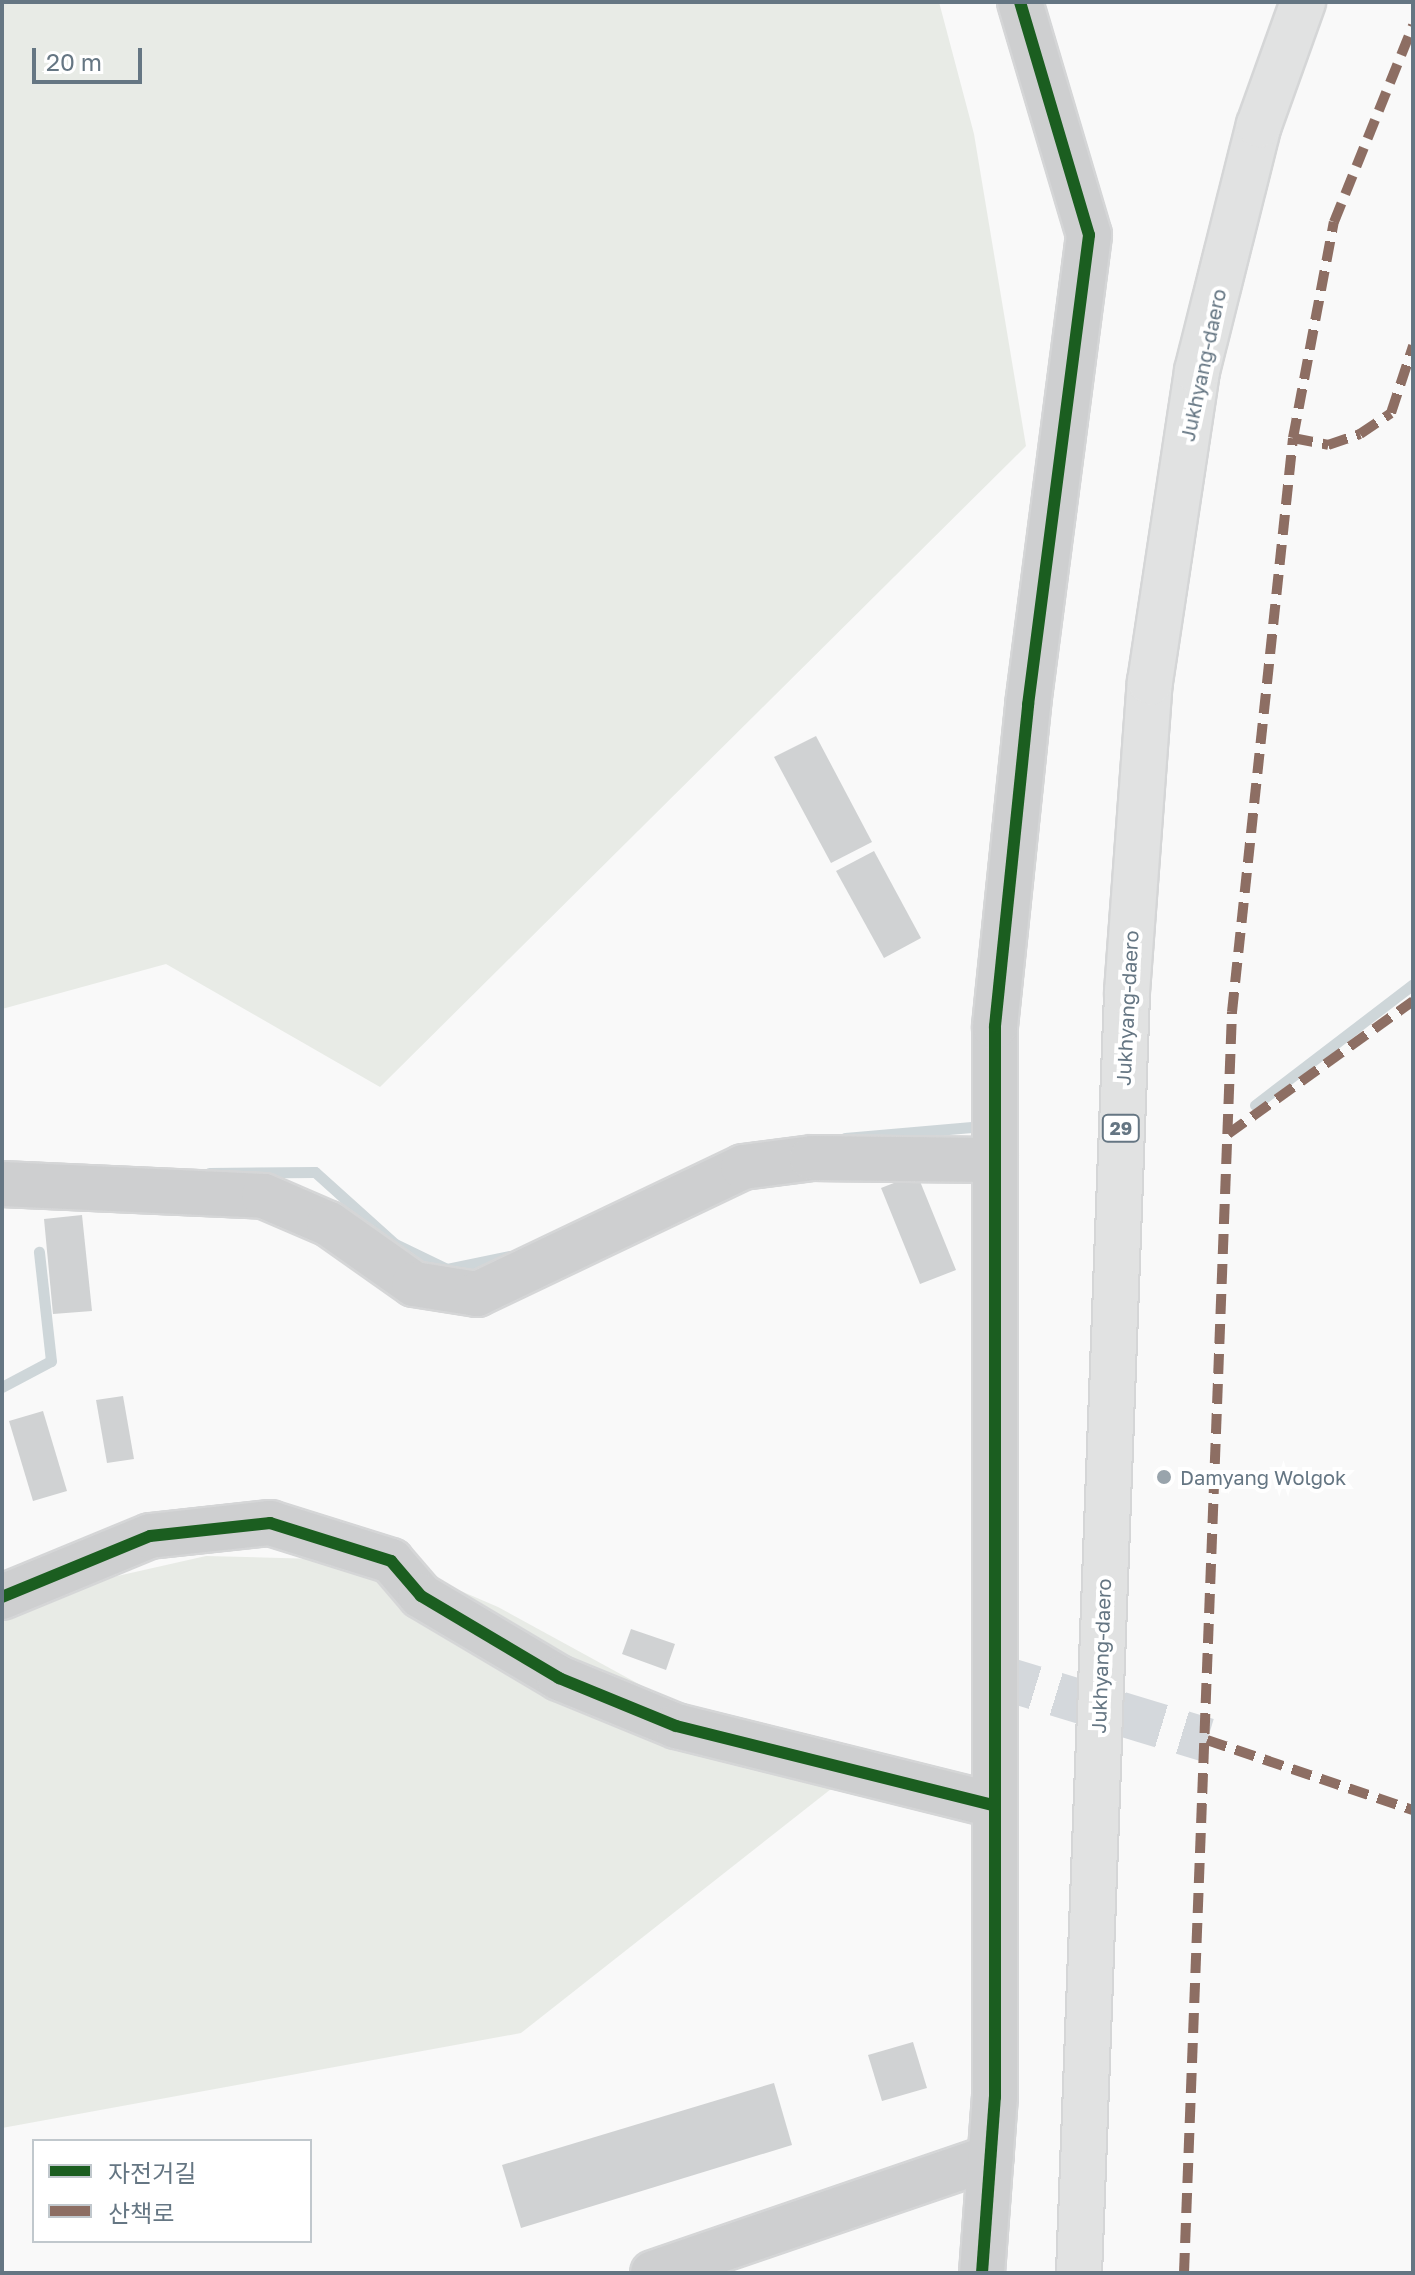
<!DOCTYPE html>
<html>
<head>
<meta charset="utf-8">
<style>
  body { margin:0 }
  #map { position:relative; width:1415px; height:2275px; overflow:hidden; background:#f9f9f9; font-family:"Golos Text","Noto Sans KR",sans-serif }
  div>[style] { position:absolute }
  .green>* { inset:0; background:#e8ebe6 }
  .stream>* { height:11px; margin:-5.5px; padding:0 5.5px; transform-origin:5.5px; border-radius:5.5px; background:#ced6d9 }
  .building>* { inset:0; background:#d0d2d3 }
  .minor-tunnel>* { height:44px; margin-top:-22px; transform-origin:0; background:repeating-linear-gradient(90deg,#d4d8dc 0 44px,transparent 0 66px) }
  .roads { filter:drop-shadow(2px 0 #d5d6d7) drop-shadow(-2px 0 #d5d6d7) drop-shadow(0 2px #d5d6d7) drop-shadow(0 -2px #d5d6d7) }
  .minor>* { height:44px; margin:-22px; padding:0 22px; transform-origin:22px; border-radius:22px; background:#cecfd0 }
  .major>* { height:44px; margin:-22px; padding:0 22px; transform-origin:22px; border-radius:22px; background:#e1e2e2 }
  .quiet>* { height:10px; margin-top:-5px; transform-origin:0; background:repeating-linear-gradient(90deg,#8d6e63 0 20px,transparent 0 30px) }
  .cycleway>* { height:12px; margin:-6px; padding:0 6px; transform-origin:6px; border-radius:6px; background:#1b5e20 }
  .dots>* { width:22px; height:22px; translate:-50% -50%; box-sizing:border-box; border:4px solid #fff; border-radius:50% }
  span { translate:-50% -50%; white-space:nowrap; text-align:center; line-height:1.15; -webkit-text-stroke:8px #fff; paint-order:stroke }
  .shield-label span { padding:2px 6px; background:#fff; border:2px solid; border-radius:6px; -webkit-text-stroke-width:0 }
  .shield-label { font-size:18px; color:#657683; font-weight:700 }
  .street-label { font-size:20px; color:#657683 }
  .poi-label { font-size:20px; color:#657683 }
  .left { translate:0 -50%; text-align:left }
  .frame { position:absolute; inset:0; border:4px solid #657683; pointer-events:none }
  .legend { position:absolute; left:32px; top:2139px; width:280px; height:104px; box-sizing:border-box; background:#fff; border:2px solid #c1c8cd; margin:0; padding:10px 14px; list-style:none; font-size:24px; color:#657683 }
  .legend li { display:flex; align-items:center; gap:16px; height:40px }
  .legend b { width:40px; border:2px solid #c1c8cd }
  .scale { position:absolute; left:32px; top:48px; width:110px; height:36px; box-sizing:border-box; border:4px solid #657683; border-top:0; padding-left:10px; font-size:24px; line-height:28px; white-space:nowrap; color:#657683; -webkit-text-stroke:6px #fff; paint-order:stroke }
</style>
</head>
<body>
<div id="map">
  <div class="green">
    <div style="clip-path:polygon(2px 2px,939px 2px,974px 134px,1026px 446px,380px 1087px,166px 964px,2px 1009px)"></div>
    <div style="clip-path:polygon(206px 1556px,391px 1561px,498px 1607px,831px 1789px,521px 2033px,2px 2128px,2px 1602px)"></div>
  </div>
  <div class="stream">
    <div style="left:1255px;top:1105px;width:199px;rotate:-37.4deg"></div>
    <div style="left:845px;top:1138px;width:127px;rotate:-5deg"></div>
    <div style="left:209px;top:1173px;width:106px;rotate:-0.5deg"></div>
    <div style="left:315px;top:1172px;width:108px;rotate:42deg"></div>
    <div style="left:395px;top:1244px;width:58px;rotate:25.7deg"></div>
    <div style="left:447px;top:1269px;width:63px;rotate:-11.8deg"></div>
    <div style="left:2px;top:1387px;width:55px;rotate:-28deg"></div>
    <div style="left:51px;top:1361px;width:110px;rotate:-96.3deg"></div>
  </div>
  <div class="building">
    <div style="clip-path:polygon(816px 736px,872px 842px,831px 863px,774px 757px)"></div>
    <div style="clip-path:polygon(874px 851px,921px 938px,884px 958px,836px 871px)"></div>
    <div style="clip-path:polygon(917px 1174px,956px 1270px,920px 1284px,881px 1188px)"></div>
    <div style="clip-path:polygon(82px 1215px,92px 1311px,53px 1314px,44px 1219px)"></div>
    <div style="clip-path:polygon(123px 1396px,134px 1459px,107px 1463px,96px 1400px)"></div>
    <div style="clip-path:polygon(43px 1411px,67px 1491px,33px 1501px,9px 1421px)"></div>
    <div style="clip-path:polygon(631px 1629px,675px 1644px,666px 1670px,622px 1654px)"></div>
    <div style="clip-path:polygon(913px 2042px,927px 2088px,882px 2101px,868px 2055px)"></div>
    <div style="clip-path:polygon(774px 2083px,792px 2145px,521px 2228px,502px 2165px)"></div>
  </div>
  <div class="minor-tunnel">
    <div style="left:993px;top:1675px;width:224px;rotate:16.9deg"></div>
  </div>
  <div class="roads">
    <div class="minor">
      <div style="left:2px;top:1184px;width:262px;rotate:2.6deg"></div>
      <div style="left:264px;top:1196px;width:71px;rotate:23.3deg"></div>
      <div style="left:329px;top:1224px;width:104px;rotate:35.2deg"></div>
      <div style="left:414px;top:1284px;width:64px;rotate:9deg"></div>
      <div style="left:477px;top:1294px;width:295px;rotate:-25.5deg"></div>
      <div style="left:743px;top:1167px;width:70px;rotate:-7.4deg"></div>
      <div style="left:812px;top:1158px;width:183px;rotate:0.6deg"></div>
      <div style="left:2px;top:1597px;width:160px;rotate:-22.4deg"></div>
      <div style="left:150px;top:1536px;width:121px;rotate:-6.2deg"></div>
      <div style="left:270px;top:1523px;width:127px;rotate:17.4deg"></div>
      <div style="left:391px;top:1561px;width:46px;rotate:49.4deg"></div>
      <div style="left:421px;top:1596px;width:161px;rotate:30.7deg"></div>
      <div style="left:559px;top:1678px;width:126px;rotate:22.3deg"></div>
      <div style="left:676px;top:1726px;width:327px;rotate:14deg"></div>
      <div style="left:653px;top:2273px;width:357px;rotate:-18.9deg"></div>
      <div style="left:982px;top:2273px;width:176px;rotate:-85.8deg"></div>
      <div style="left:995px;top:2097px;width:1071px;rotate:-90deg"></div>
      <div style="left:995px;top:1026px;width:323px;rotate:-84.1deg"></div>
      <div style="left:1028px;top:705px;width:474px;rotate:-82.6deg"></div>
      <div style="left:1089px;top:235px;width:243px;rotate:-106.5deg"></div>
    </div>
    <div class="major">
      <div style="left:1079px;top:2273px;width:1282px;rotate:-87.85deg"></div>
      <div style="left:1127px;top:992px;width:311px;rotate:-85.8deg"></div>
      <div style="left:1150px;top:682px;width:315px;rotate:-81.4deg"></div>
      <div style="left:1197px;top:371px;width:254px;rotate:-75.9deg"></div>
      <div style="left:1259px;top:125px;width:131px;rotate:-70.3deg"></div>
    </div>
  </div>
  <div class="quiet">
    <div style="left:1293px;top:438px;width:36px;rotate:11deg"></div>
    <div style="left:1328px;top:445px;width:34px;rotate:-19deg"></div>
    <div style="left:1360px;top:434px;width:37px;rotate:-34deg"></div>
    <div style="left:1391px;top:413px;width:71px;rotate:-71.8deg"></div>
    <div style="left:1228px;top:1134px;width:228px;rotate:-35.7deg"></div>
    <div style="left:1207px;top:1740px;width:218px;rotate:18.8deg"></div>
    <div style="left:1184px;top:2273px;width:1262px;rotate:-87.82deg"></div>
    <div style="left:1232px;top:1012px;width:577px;rotate:-83.93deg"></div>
    <div style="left:1293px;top:438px;width:220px;rotate:-79.3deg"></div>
    <div style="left:1334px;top:222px;width:212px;rotate:-68.1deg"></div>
  </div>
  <div class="cycleway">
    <div style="left:2px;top:1597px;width:160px;rotate:-22.4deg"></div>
    <div style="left:150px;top:1536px;width:121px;rotate:-6.2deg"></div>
    <div style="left:270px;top:1523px;width:127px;rotate:17.4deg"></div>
    <div style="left:391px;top:1561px;width:46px;rotate:49.4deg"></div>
    <div style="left:421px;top:1596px;width:161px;rotate:30.7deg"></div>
    <div style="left:559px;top:1678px;width:126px;rotate:22.3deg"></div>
    <div style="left:676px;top:1726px;width:327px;rotate:14deg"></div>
    <div style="left:982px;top:2273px;width:176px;rotate:-85.8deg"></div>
    <div style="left:995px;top:2097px;width:1071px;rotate:-90deg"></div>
    <div style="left:995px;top:1026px;width:323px;rotate:-84.1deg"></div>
    <div style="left:1028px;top:705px;width:474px;rotate:-82.6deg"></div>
    <div style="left:1089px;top:235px;width:243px;rotate:-106.5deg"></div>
  </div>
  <div class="dots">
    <div style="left:1164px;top:1477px;background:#99a4ac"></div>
  </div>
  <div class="shield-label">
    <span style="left:1121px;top:1128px">29</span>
  </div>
  <div class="street-label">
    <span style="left:1203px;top:365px;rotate:-78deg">Jukhyang-daero</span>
    <span style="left:1127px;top:1008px;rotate:-87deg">Jukhyang-daero</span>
    <span style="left:1101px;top:1656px;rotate:-88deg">Jukhyang-daero</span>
  </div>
  <div class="poi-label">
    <span class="left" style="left:1180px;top:1477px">Damyang Wolgok</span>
  </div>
  <div class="frame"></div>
  <ul class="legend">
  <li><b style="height:10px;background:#1b5e20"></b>자전거길</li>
  <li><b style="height:10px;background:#8d6e63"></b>산책로</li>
  </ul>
  <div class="scale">20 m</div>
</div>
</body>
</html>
